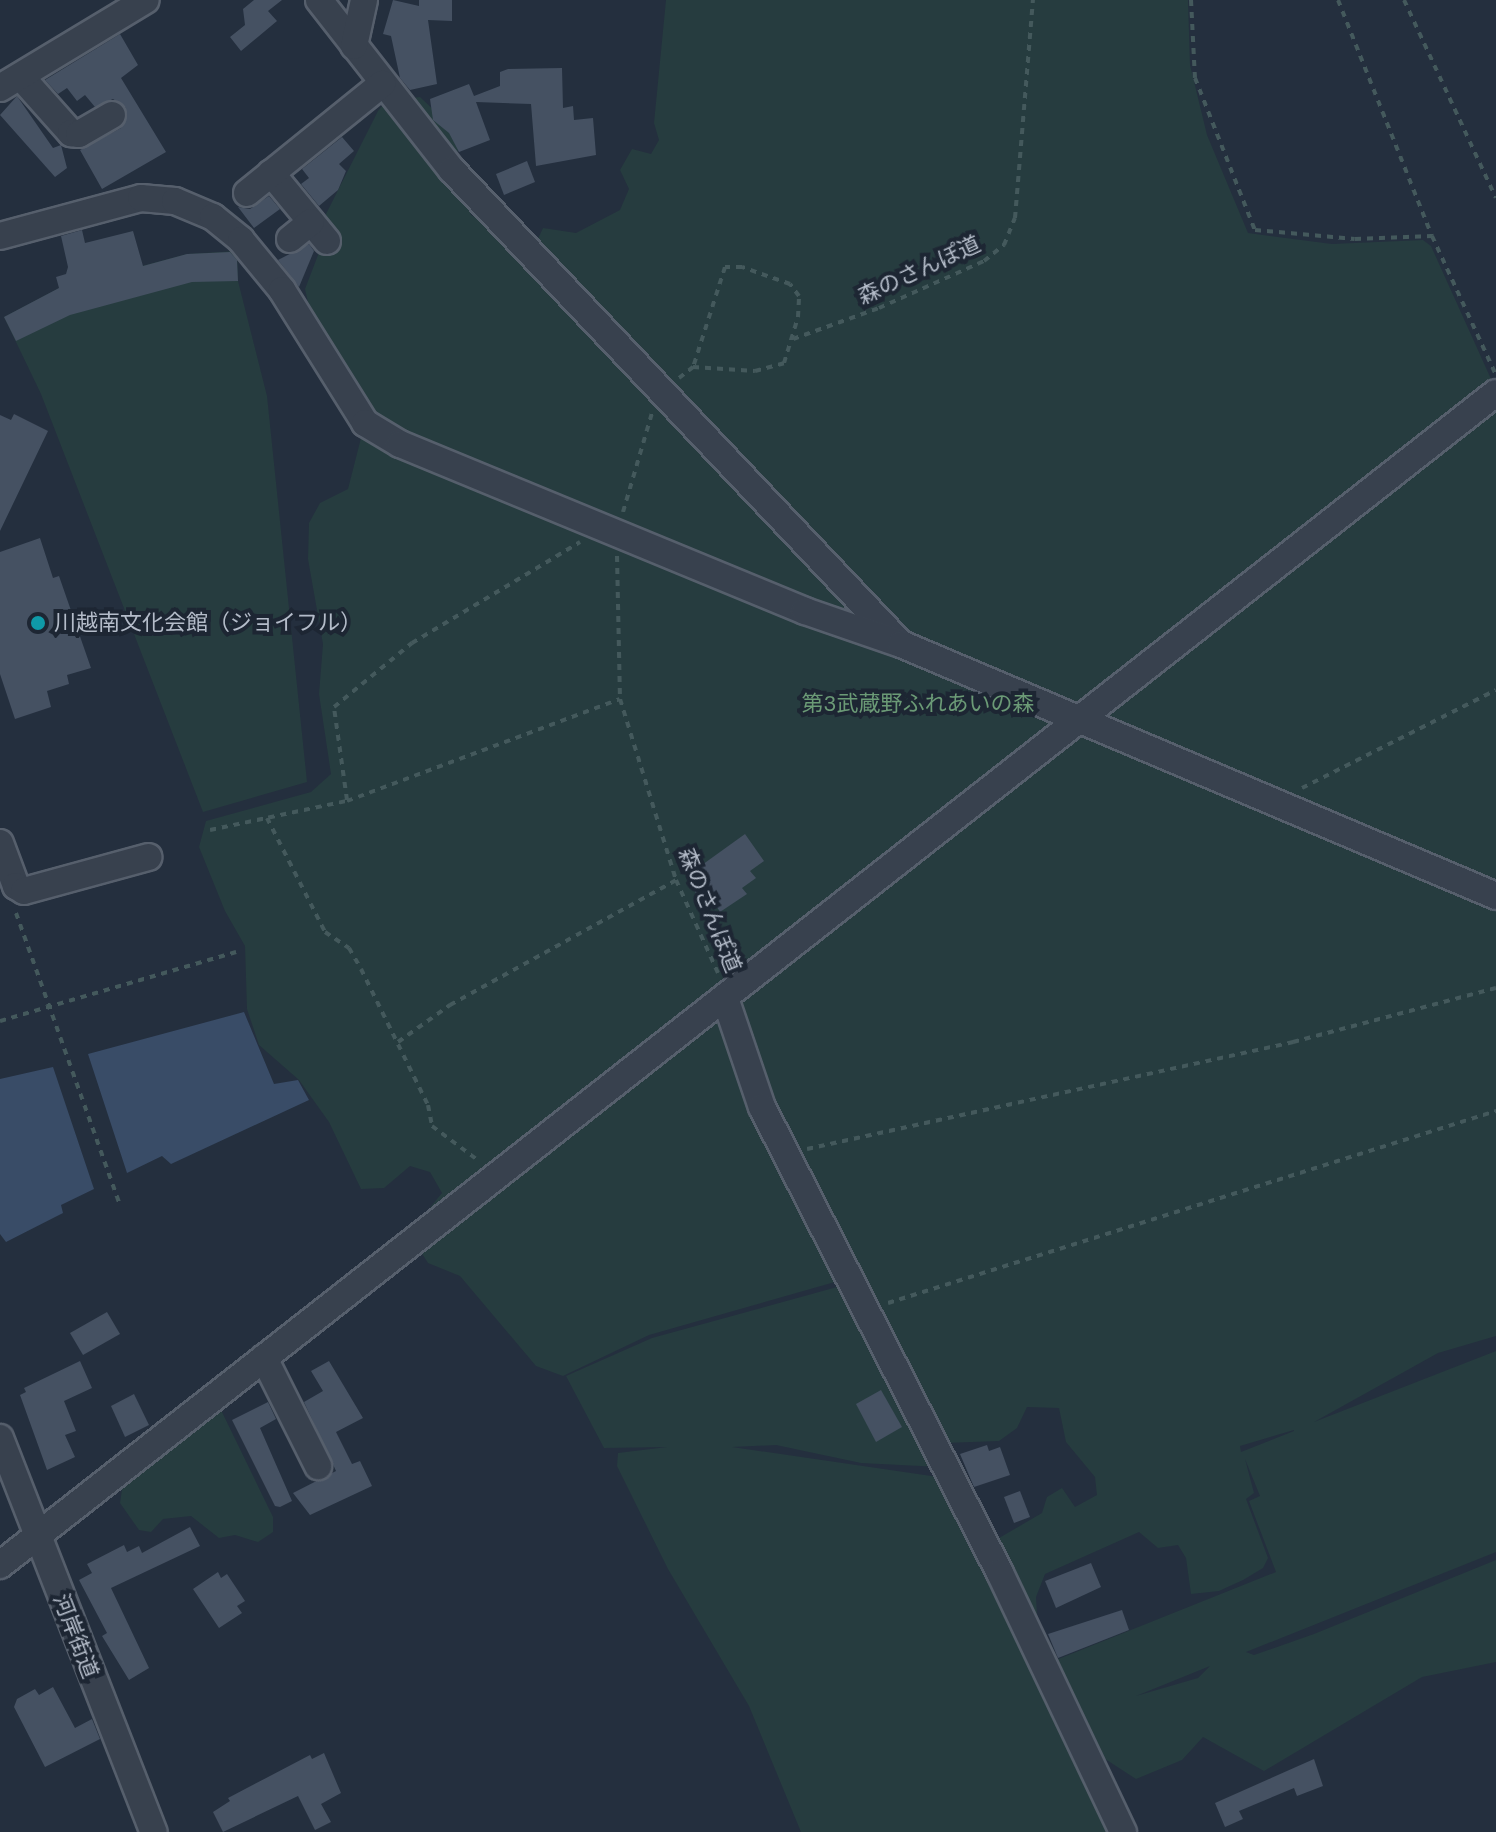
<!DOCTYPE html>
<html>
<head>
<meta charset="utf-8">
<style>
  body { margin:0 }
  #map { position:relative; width:1496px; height:1832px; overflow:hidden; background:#242f3e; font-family:"DM Sans","Noto Sans JP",sans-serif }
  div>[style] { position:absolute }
  .green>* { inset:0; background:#263c3f }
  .water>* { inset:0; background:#394c67 }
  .building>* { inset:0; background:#455162 }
  .path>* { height:4px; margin-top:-2px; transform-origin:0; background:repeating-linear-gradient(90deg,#44595c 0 6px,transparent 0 12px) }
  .roads { filter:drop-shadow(2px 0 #565f6c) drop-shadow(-2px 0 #565f6c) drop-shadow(0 2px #565f6c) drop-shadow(0 -2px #565f6c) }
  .minor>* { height:26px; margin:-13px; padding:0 13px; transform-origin:13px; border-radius:13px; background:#38414e }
  .dots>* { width:22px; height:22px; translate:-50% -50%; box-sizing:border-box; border:4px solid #1d2633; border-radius:50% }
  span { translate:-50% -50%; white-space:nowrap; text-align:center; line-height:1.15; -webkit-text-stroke:8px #1d2633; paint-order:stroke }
  .street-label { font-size:22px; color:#b4bcc9 }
  .poi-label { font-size:22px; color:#b4bcc9 }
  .left { translate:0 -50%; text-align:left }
  .park-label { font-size:22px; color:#6b9a76 }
</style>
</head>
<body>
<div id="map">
  <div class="green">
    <div style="clip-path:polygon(evenodd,666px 0,1188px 0,1190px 65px,1207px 135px,1248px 233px,1332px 244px,1423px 240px,1431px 246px,1496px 390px,1496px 1336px,1438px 1353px,1314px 1422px,1496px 1351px,1496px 1552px,1246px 1652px,1254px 1655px,1314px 1634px,1496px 1560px,1496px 1662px,1422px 1677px,1264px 1771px,1203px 1737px,1182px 1760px,1136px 1779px,1099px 1755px,1094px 1762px,1090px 1799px,1133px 1823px,1137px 1832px,801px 1832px,749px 1706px,668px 1569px,617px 1466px,618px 1453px,667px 1447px,604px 1448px,566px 1376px,652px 1338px,848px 1284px,940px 1467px,861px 1463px,776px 1445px,732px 1447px,945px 1478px,987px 1545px,1042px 1513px,1047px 1497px,1062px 1488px,1075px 1507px,1097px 1495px,1095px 1477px,1066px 1442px,1059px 1408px,1027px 1407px,1017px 1428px,999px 1441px,945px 1443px,856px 1276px,649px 1335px,563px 1376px,536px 1366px,460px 1276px,428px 1263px,409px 1233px,442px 1193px,430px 1172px,410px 1166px,384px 1188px,361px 1189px,329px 1122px,299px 1080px,259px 1045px,247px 1009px,245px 946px,225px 911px,199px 847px,206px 821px,311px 792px,331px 774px,319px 694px,323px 644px,308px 559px,309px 523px,320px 503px,348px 489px,361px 438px,349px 375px,311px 315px,305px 289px,328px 229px,326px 214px,378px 111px,386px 101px,420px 97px,438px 114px,457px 144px,461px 187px,471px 215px,512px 239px,529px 258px,543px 228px,576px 233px,620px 210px,629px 189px,620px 170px,632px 149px,651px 154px,659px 140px,654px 123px,666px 0,1294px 1430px,1294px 1431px,1241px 1452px,1240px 1446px,1294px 1430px,666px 0,1245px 1459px,1260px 1496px,1249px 1501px,1276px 1572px,1056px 1660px,1078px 1714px,1038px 1633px,1036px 1597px,1045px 1574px,1139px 1532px,1158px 1548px,1178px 1545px,1186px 1558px,1191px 1594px,1219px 1591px,1243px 1580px,1263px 1568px,1268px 1558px,1246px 1499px,1254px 1493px,1245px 1459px,666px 0,1210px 1666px,1198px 1678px,1136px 1696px,1210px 1666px)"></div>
    <div style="clip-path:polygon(237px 251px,238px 281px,267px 396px,307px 782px,203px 812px,41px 394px,4px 317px,59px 288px,187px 254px)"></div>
    <div style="clip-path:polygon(210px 1410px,221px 1410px,273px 1517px,273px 1532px,258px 1542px,235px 1535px,219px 1538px,191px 1516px,163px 1519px,151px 1532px,139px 1530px,120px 1503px,124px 1476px)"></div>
  </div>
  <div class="water">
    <div style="clip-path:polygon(244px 1012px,274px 1084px,298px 1080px,309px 1100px,171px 1164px,162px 1156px,127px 1173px,88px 1054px)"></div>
    <div style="clip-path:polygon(53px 1067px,94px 1189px,61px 1205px,63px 1213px,6px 1242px,0 1234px,0 1079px)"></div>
  </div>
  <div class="building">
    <div style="clip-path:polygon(254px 0,282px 0,268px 11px,277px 21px,241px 51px,230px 37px,245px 25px,243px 9px)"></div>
    <div style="clip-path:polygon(393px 0,419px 6px,419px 0,452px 0,452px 21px,428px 20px,437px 84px,410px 90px,400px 78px,391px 36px,383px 34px)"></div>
    <div style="clip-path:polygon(120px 34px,138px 65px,121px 78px,166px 152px,102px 189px,80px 150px,121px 128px,126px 108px,113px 99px,95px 107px,85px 95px,77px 101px,67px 88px,58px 94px,45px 80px)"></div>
    <div style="clip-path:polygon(562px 68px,563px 108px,573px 106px,574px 120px,593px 118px,596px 155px,536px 166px,531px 104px,476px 102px,490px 140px,459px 152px,449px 133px,433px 120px,430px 99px,469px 84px,474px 96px,500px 86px,500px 72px,508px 69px)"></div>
    <div style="clip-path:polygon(17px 96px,53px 148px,61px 145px,67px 168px,55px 177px,0 115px)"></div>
    <div style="clip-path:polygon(342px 137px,354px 151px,339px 164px,346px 171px,338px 190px,319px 206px,301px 184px,309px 178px,302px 169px)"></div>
    <div style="clip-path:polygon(527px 161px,535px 182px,504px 195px,496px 174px)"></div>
    <div style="clip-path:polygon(269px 196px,280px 209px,254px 228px,238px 207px,250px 209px)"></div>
    <div style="clip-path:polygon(82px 230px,85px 243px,133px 231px,143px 266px,187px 254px,230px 252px,237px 260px,238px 281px,192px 282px,70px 315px,16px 341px,4px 317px,59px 288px,56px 277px,66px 274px,68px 267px,61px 236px)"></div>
    <div style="clip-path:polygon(309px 244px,314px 251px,299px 287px,278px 260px)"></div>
    <div style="clip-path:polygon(14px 414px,48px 431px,0 531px,0 415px,11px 420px)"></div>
    <div style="clip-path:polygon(40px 538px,53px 578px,59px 576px,91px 668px,67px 675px,69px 684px,47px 691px,51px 707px,15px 719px,0 674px,0 552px)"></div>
    <div style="clip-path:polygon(745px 834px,764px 861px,750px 871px,756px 878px,742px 888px,747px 894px,720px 912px,712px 899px,701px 906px,688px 875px)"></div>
    <div style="clip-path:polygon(107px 1312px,120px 1334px,83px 1355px,70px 1333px)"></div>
    <div style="clip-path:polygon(80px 1361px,92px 1388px,64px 1401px,76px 1431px,65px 1435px,75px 1457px,47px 1470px,20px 1395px,26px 1392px,24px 1388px)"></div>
    <div style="clip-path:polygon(329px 1361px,363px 1418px,336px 1432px,352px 1464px,360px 1461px,372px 1486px,310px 1515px,293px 1493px,336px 1471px,304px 1402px,323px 1391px,311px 1371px)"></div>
    <div style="clip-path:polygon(881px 1390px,902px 1427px,876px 1442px,856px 1404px)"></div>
    <div style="clip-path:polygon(134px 1394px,149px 1425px,125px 1437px,111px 1406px)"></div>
    <div style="clip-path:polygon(268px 1402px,276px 1419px,260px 1428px,292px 1501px,280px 1507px,275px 1506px,232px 1420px)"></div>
    <div style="clip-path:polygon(987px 1445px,989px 1451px,1000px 1447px,1010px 1475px,974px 1487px,960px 1454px)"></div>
    <div style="clip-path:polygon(1020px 1491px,1030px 1517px,1014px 1523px,1004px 1497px)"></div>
    <div style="clip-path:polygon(190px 1527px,200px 1546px,111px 1588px,149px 1668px,129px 1680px,102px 1636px,107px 1633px,79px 1580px,92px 1573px,87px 1564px,124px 1545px,127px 1552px,139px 1546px,142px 1553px)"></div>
    <div style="clip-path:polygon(1091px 1563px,1101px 1587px,1056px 1608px,1045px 1581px)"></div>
    <div style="clip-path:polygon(218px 1572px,221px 1578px,227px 1574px,245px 1601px,237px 1606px,242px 1613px,219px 1628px,193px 1589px)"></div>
    <div style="clip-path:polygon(1122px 1610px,1129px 1630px,1058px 1658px,1048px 1634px)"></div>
    <div style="clip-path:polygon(53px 1687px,75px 1728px,92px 1719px,100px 1739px,45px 1767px,14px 1707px,17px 1699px,35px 1689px,39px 1695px)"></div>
    <div style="clip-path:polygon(324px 1753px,341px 1793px,321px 1804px,331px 1822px,315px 1830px,298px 1796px,223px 1832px,213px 1812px,230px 1801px,228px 1798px,310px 1755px,312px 1759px)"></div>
    <div style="clip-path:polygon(1314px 1759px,1323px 1786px,1297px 1796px,1294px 1788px,1239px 1811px,1243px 1819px,1225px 1827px,1215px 1803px)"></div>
  </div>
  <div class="path">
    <div style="left:1191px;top:0;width:78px;rotate:87.1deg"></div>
    <div style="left:1195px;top:78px;width:163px;rotate:68.5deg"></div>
    <div style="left:1255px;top:230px;width:100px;rotate:5.1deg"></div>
    <div style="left:1355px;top:239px;width:77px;rotate:-2.2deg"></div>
    <div style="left:1338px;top:0;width:254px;rotate:68.3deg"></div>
    <div style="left:1432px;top:236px;width:151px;rotate:65.3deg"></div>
    <div style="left:1404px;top:0;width:218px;rotate:65.1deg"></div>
    <div style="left:793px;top:339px;width:91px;rotate:-19.8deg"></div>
    <div style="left:879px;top:308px;width:115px;rotate:-24.1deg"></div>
    <div style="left:984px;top:261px;width:26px;rotate:-39deg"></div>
    <div style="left:1004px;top:245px;width:29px;rotate:-68deg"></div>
    <div style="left:1015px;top:218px;width:219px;rotate:-85.3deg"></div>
    <div style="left:679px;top:378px;width:18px;rotate:-38deg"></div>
    <div style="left:693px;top:367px;width:62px;rotate:3.7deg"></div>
    <div style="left:755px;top:371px;width:30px;rotate:-15deg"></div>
    <div style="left:784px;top:363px;width:48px;rotate:-73.1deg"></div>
    <div style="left:798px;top:317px;width:21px;rotate:-87deg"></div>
    <div style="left:799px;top:296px;width:15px;rotate:-127deg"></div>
    <div style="left:790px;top:284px;width:51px;rotate:-160.5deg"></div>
    <div style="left:742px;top:267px;width:17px;rotate:180deg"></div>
    <div style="left:725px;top:267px;width:105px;rotate:107.7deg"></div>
    <div style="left:623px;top:512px;width:103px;rotate:-73.7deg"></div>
    <div style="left:617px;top:556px;width:143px;rotate:88.8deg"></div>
    <div style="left:620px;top:699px;width:189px;rotate:72.8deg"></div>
    <div style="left:676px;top:880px;width:102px;rotate:65.7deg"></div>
    <div style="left:1302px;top:788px;width:217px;rotate:-26.8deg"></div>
    <div style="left:347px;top:800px;width:94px;rotate:-98deg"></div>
    <div style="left:334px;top:707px;width:101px;rotate:-39.4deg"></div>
    <div style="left:412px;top:643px;width:196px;rotate:-31deg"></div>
    <div style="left:267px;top:818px;width:128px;rotate:63deg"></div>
    <div style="left:325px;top:932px;width:29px;rotate:34deg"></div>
    <div style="left:349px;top:948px;width:24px;rotate:60deg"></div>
    <div style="left:361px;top:969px;width:152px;rotate:63.8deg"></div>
    <div style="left:428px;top:1105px;width:21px;rotate:79deg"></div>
    <div style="left:432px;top:1126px;width:59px;rotate:36.7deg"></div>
    <div style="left:210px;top:830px;width:140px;rotate:-12deg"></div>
    <div style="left:347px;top:801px;width:291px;rotate:-20.5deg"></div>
    <div style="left:16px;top:913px;width:307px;rotate:70.4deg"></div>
    <div style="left:0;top:1021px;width:246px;rotate:-16.3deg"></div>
    <div style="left:398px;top:1042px;width:64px;rotate:-35.4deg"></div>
    <div style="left:450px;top:1005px;width:258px;rotate:-28.9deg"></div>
    <div style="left:807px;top:1149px;width:498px;rotate:-12.4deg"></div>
    <div style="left:1293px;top:1042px;width:210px;rotate:-14.9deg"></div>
    <div style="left:888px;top:1303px;width:638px;rotate:-17.53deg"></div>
  </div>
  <div class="roads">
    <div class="minor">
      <div style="left:319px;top:0;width:216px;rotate:52deg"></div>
      <div style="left:452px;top:170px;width:649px;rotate:46.56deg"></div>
      <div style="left:354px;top:46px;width:47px;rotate:-77.7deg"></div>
      <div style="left:22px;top:78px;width:74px;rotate:48.3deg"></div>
      <div style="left:71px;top:133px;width:8px;rotate:7deg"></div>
      <div style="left:79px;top:134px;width:38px;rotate:-30deg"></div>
      <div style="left:0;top:88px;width:170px;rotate:-31.1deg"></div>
      <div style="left:271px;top:173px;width:88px;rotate:50.5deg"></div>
      <div style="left:247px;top:193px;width:174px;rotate:-38.9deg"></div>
      <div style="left:0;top:236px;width:146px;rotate:-15.1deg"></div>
      <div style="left:141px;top:198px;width:34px;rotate:5deg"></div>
      <div style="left:175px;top:201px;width:41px;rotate:22.8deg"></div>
      <div style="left:213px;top:217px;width:36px;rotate:39deg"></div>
      <div style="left:241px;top:240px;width:65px;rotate:50.6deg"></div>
      <div style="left:282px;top:290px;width:157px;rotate:58deg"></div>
      <div style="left:365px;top:423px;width:41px;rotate:31deg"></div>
      <div style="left:400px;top:444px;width:438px;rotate:22.4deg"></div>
      <div style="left:805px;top:611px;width:102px;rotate:19deg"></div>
      <div style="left:901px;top:644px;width:646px;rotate:22.95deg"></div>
      <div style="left:290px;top:239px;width:27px;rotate:-39deg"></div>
      <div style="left:0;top:843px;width:46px;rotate:69.6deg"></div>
      <div style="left:16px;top:886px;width:9px;rotate:32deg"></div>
      <div style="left:24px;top:891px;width:129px;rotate:-15.3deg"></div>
      <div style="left:725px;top:998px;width:115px;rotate:71.3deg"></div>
      <div style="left:762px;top:1107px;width:523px;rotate:62.95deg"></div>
      <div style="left:1000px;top:1573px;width:287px;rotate:64.6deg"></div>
      <div style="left:264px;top:1358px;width:121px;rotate:63.4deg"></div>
      <div style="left:0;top:1438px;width:423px;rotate:68.7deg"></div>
      <div style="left:0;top:1565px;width:1900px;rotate:-38.08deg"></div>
    </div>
  </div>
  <div class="dots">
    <div style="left:38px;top:623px;background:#0f9aa8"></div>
  </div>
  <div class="street-label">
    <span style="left:919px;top:270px;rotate:-25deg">森のさんぽ道</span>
    <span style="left:710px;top:910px;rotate:68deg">森のさんぽ道</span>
    <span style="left:76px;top:1636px;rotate:69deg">河岸街道</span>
  </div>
  <div class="poi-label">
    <span class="left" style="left:54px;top:623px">川越南文化会館（ジョイフル）</span>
  </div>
  <div class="park-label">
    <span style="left:918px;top:704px">第3武蔵野ふれあいの森</span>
  </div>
</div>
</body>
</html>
